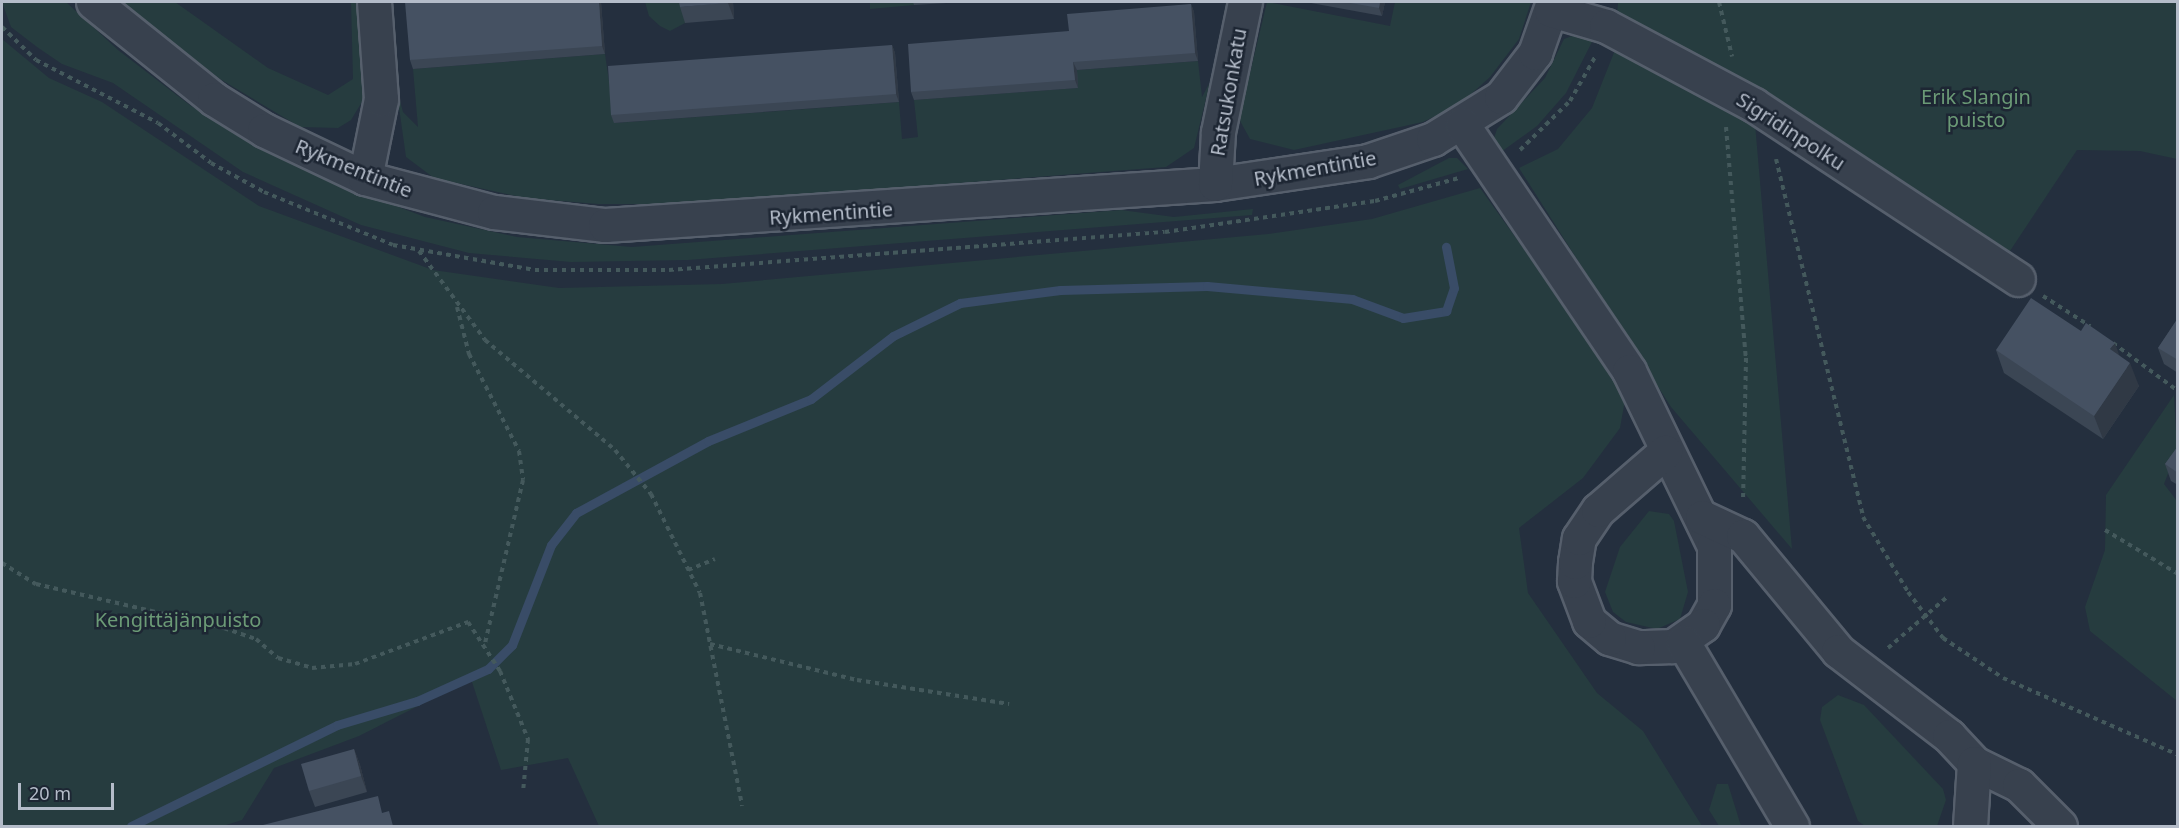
<!DOCTYPE html>
<html>
<head>
<meta charset="utf-8">
<style>
  body { margin:0 }
  #map { position:relative; width:2179px; height:828px; overflow:hidden; background:#242f3e; font-family:"Noto Sans",sans-serif }
  div>[style] { position:absolute }
  .green>* { inset:0; background:#263c3f }
  .stream>* { height:9px; margin:-4.5px; padding:0 4.5px; transform-origin:4.5px; border-radius:4.5px; background:#394c67 }
  .path>* { height:4px; margin-top:-2px; transform-origin:0; background:repeating-linear-gradient(90deg,#44595c 0 4.5px,transparent 0 9px) }
  .roads { filter:drop-shadow(2px 0 #565f6c) drop-shadow(-2px 0 #565f6c) drop-shadow(0 2px #565f6c) drop-shadow(0 -2px #565f6c) }
  .minor>* { height:33px; margin:-16.5px; padding:0 16.5px; transform-origin:16.5px; border-radius:16.5px; background:#38414e }
  .wall>* { inset:0; background:#3b4654 }
  .shaded-wall>* { inset:0; background:#303945 }
  .building>* { inset:0; background:#455162 }
  span { translate:-50% -50%; white-space:nowrap; text-align:center; line-height:1.15; -webkit-text-stroke:5px #1d2633; paint-order:stroke }
  .street-label { font-size:20px; color:#b4bcc9 }
  .park-label { font-size:20px; color:#6b9a76 }
  .frame { position:absolute; inset:0; border:3px solid #b4bcc9; pointer-events:none }
  .scale { position:absolute; left:18px; top:783px; width:96px; height:27px; box-sizing:border-box; border:3px solid #b4bcc9; border-top:0; padding-left:8px; font-size:18px; line-height:21px; white-space:nowrap; color:#b4bcc9; -webkit-text-stroke:4px #1d2633; paint-order:stroke }
</style>
</head>
<body>
<div id="map">
  <div class="green">
    <div style="clip-path:polygon(2px 2px,66px 2px,118px 50px,191px 106px,317px 176px,425px 217px,517px 237px,632px 247px,1121px 210px,1174px 217px,1253px 209px,1252px 215px,688px 260px,571px 262px,469px 253px,361px 225px,243px 172px,113px 83px,62px 64px,37px 47px,11px 27px)"></div>
    <div style="clip-path:polygon(119px 2px,175px 2px,268px 68px,328px 95px,353px 79px,351px 2px,360px 2px,365px 97px,351px 120px,338px 128px,300px 127px,220px 79px)"></div>
    <div style="clip-path:polygon(645px 2px,684px 2px,685px 23px,670px 31px,660px 26px,649px 16px)"></div>
    <div style="clip-path:polygon(870px 2px,914px 2px,914px 5px,870px 9px)"></div>
    <div style="clip-path:polygon(1267px 2px,1390px 26px,1395px 2px,1531px 2px,1519px 39px,1490px 77px,1460px 104px,1423px 122px,1294px 150px,1250px 139px,1239px 119px)"></div>
    <div style="clip-path:polygon(1618px 2px,2177px 2px,2177px 159px,2140px 151px,2077px 150px,2008px 254px,1617px 16px)"></div>
    <div style="clip-path:polygon(1572px 36px,1593px 40px,1566px 93px,1537px 126px,1501px 152px,1494px 138px,1497px 129px,1545px 78px,1564px 39px)"></div>
    <div style="clip-path:polygon(2px 39px,49px 78px,102px 102px,259px 206px,433px 270px,559px 288px,722px 284px,1268px 234px,1372px 219px,1480px 188px,1618px 380px,1625px 400px,1620px 428px,1583px 478px,1519px 528px,1528px 593px,1597px 693px,1643px 731px,1702px 826px,599px 826px,568px 758px,501px 770px,471px 679px,359px 736px,274px 768px,242px 820px,223px 826px,2px 826px)"></div>
    <div style="clip-path:polygon(1615px 50px,1755px 124px,1792px 549px,1671px 407px,1519px 168px,1558px 149px,1592px 108px)"></div>
    <div style="clip-path:polygon(605px 54px,615px 123px,899px 102px,902px 139px,918px 137px,914px 100px,1077px 88px,1077px 70px,1198px 61px,1202px 97px,1210px 82px,1194px 148px,1166px 167px,688px 204px,598px 204px,525px 198px,434px 178px,406px 157px,396px 86px,403px 112px,418px 127px,413px 69px)"></div>
    <div style="clip-path:polygon(1449px 158px,1457px 158px,1468px 169px,1400px 189px,1398px 185px)"></div>
    <div style="clip-path:polygon(2174px 395px,2177px 450px,2164px 484px,2177px 501px,2177px 701px,2090px 631px,2085px 607px,2105px 550px,2106px 495px)"></div>
    <div style="clip-path:polygon(1649px 511px,1669px 514px,1674px 521px,1688px 592px,1680px 619px,1657px 629px,1626px 622px,1613px 612px,1605px 592px,1620px 547px)"></div>
    <div style="clip-path:polygon(1838px 695px,1864px 705px,1943px 789px,1946px 800px,1937px 826px,1865px 826px,1858px 821px,1820px 720px,1822px 707px)"></div>
    <div style="clip-path:polygon(1717px 784px,1728px 784px,1741px 826px,1719px 826px,1709px 810px)"></div>
  </div>
  <div class="stream">
    <div style="left:131px;top:826px;width:229px;rotate:-26.1deg"></div>
    <div style="left:337px;top:725px;width:84px;rotate:-16.7deg"></div>
    <div style="left:417px;top:701px;width:78px;rotate:-24.3deg"></div>
    <div style="left:488px;top:669px;width:34px;rotate:-45deg"></div>
    <div style="left:512px;top:645px;width:107px;rotate:-68.7deg"></div>
    <div style="left:551px;top:545px;width:41px;rotate:-52deg"></div>
    <div style="left:576px;top:513px;width:150px;rotate:-28.6deg"></div>
    <div style="left:708px;top:441px;width:111px;rotate:-22.2deg"></div>
    <div style="left:811px;top:399px;width:103px;rotate:-37.5deg"></div>
    <div style="left:893px;top:336px;width:75px;rotate:-26.2deg"></div>
    <div style="left:960px;top:303px;width:101px;rotate:-7.4deg"></div>
    <div style="left:1060px;top:290px;width:147px;rotate:-1.6deg"></div>
    <div style="left:1207px;top:286px;width:146px;rotate:5.1deg"></div>
    <div style="left:1352px;top:299px;width:54px;rotate:20.4deg"></div>
    <div style="left:1403px;top:318px;width:44px;rotate:-9.2deg"></div>
    <div style="left:1446px;top:311px;width:24px;rotate:-71deg"></div>
    <div style="left:1454px;top:288px;width:42px;rotate:-101deg"></div>
  </div>
  <div class="path">
    <div style="left:1719px;top:2px;width:56px;rotate:76.5deg"></div>
    <div style="left:2px;top:27px;width:47px;rotate:44.1deg"></div>
    <div style="left:36px;top:60px;width:137px;rotate:27.3deg"></div>
    <div style="left:158px;top:123px;width:66px;rotate:37deg"></div>
    <div style="left:211px;top:163px;width:60px;rotate:28.7deg"></div>
    <div style="left:264px;top:192px;width:139px;rotate:22.3deg"></div>
    <div style="left:393px;top:245px;width:144px;rotate:10deg"></div>
    <div style="left:535px;top:270px;width:134px"></div>
    <div style="left:669px;top:270px;width:497px;rotate:-4.4deg"></div>
    <div style="left:1165px;top:232px;width:212px;rotate:-8.4deg"></div>
    <div style="left:1375px;top:201px;width:87px;rotate:-15.3deg"></div>
    <div style="left:1726px;top:127px;width:232px;rotate:85.1deg"></div>
    <div style="left:1746px;top:358px;width:142px;rotate:91.2deg"></div>
    <div style="left:1520px;top:150px;width:70px;rotate:-44.4deg"></div>
    <div style="left:1570px;top:101px;width:51px;rotate:-60.4deg"></div>
    <div style="left:1776px;top:159px;width:368px;rotate:76.3deg"></div>
    <div style="left:1863px;top:517px;width:87px;rotate:59deg"></div>
    <div style="left:1908px;top:592px;width:58px;rotate:52.7deg"></div>
    <div style="left:1943px;top:638px;width:72px;rotate:33.7deg"></div>
    <div style="left:2003px;top:678px;width:191px;rotate:23.7deg"></div>
    <div style="left:419px;top:251px;width:111px;rotate:53.4deg"></div>
    <div style="left:485px;top:340px;width:170px;rotate:40.2deg"></div>
    <div style="left:615px;top:450px;width:57px;rotate:50.7deg"></div>
    <div style="left:651px;top:494px;width:110px;rotate:63.7deg"></div>
    <div style="left:700px;top:593px;width:217px;rotate:78.8deg"></div>
    <div style="left:2043px;top:296px;width:56px;rotate:32.6deg"></div>
    <div style="left:457px;top:307px;width:49px;rotate:75.7deg"></div>
    <div style="left:469px;top:354px;width:109px;rotate:62.7deg"></div>
    <div style="left:519px;top:451px;width:29px;rotate:82deg"></div>
    <div style="left:523px;top:480px;width:172px;rotate:103.1deg"></div>
    <div style="left:2113px;top:343px;width:81px;rotate:36.4deg"></div>
    <div style="left:2105px;top:530px;width:85px;rotate:31.1deg"></div>
    <div style="left:2px;top:563px;width:40px;rotate:32deg"></div>
    <div style="left:36px;top:584px;width:193px;rotate:13.2deg"></div>
    <div style="left:224px;top:628px;width:34px;rotate:19deg"></div>
    <div style="left:256px;top:639px;width:29px;rotate:41deg"></div>
    <div style="left:278px;top:658px;width:35px;rotate:16deg"></div>
    <div style="left:312px;top:668px;width:43px;rotate:-5.3deg"></div>
    <div style="left:355px;top:664px;width:121px;rotate:-20.4deg"></div>
    <div style="left:468px;top:622px;width:59px;rotate:56.9deg"></div>
    <div style="left:500px;top:671px;width:74px;rotate:67.6deg"></div>
    <div style="left:528px;top:739px;width:53px;rotate:95.4deg"></div>
    <div style="left:688px;top:570px;width:29px;rotate:-22deg"></div>
    <div style="left:710px;top:644px;width:151px;rotate:13.8deg"></div>
    <div style="left:857px;top:680px;width:154px;rotate:9deg"></div>
    <div style="left:1888px;top:648px;width:78px;rotate:-40.8deg"></div>
  </div>
  <div class="roads">
    <div class="minor">
      <div style="left:93px;top:2px;width:155px;rotate:38.7deg"></div>
      <div style="left:214px;top:99px;width:59px;rotate:31.8deg"></div>
      <div style="left:264px;top:130px;width:112px;rotate:25.4deg"></div>
      <div style="left:365px;top:178px;width:133px;rotate:14.8deg"></div>
      <div style="left:494px;top:212px;width:112px;rotate:6.7deg"></div>
      <div style="left:605px;top:225px;width:611px;rotate:-3.85deg"></div>
      <div style="left:1215px;top:184px;width:155px;rotate:-8.5deg"></div>
      <div style="left:1368px;top:161px;width:69px;rotate:-18.7deg"></div>
      <div style="left:1433px;top:139px;width:80px;rotate:-31.7deg"></div>
      <div style="left:1501px;top:97px;width:56px;rotate:-52.3deg"></div>
      <div style="left:1535px;top:53px;width:54px;rotate:-70.6deg"></div>
      <div style="left:1551px;top:10px;width:57px;rotate:16.2deg"></div>
      <div style="left:1606px;top:26px;width:168px;rotate:28.1deg"></div>
      <div style="left:1754px;top:105px;width:316px;rotate:33.4deg"></div>
      <div style="left:1462px;top:124px;width:298px;rotate:55.9deg"></div>
      <div style="left:1629px;top:371px;width:195px;rotate:64.1deg"></div>
      <div style="left:1714px;top:546px;width:59px;rotate:90deg"></div>
      <div style="left:1714px;top:605px;width:23px;rotate:119deg"></div>
      <div style="left:1703px;top:625px;width:37px;rotate:145deg"></div>
      <div style="left:1673px;top:646px;width:35px;rotate:178deg"></div>
      <div style="left:1638px;top:647px;width:30px;rotate:-163deg"></div>
      <div style="left:1609px;top:638px;width:26px;rotate:-140deg"></div>
      <div style="left:1589px;top:621px;width:43px;rotate:-110.6deg"></div>
      <div style="left:1574px;top:581px;width:19px;rotate:-87deg"></div>
      <div style="left:1575px;top:562px;width:24px;rotate:-81deg"></div>
      <div style="left:1579px;top:538px;width:34px;rotate:-56deg"></div>
      <div style="left:1598px;top:510px;width:89px;rotate:-40.9deg"></div>
      <div style="left:365px;top:178px;width:81px;rotate:-78.6deg"></div>
      <div style="left:381px;top:99px;width:97px;rotate:-94.1deg"></div>
      <div style="left:1215px;top:184px;width:52px;rotate:-86.7deg"></div>
      <div style="left:1218px;top:132px;width:133px;rotate:-78.3deg"></div>
      <div style="left:1702px;top:517px;width:45px;rotate:24.9deg"></div>
      <div style="left:1743px;top:536px;width:149px;rotate:50.4deg"></div>
      <div style="left:1838px;top:651px;width:140px;rotate:37.4deg"></div>
      <div style="left:1949px;top:736px;width:37px;rotate:47deg"></div>
      <div style="left:1974px;top:763px;width:50px;rotate:26.1deg"></div>
      <div style="left:2019px;top:785px;width:58px;rotate:45deg"></div>
      <div style="left:1683px;top:642px;width:214px;rotate:59.4deg"></div>
      <div style="left:1970px;top:826px;width:63px;rotate:-86.4deg"></div>
    </div>
  </div>
  <div class="wall">
    <div style="clip-path:polygon(601px 2px,605px 54px,413px 69px,410px 60px)"></div>
    <div style="clip-path:polygon(733px 2px,734px 19px,685px 23px,680px 7px)"></div>
    <div style="clip-path:polygon(913px 2px,963px 2px,914px 5px)"></div>
    <div style="clip-path:polygon(1310px 2px,1385px 2px,1382px 16px,1311px 3px)"></div>
    <div style="clip-path:polygon(1191px 4px,1194px 12px,1198px 61px,1077px 70px,1078px 88px,914px 100px,911px 92px,1069px 31px)"></div>
    <div style="clip-path:polygon(892px 45px,895px 53px,899px 102px,614px 123px,611px 115px)"></div>
    <div style="clip-path:polygon(2178px 318px,2178px 373px,2164px 364px,2158px 348px)"></div>
    <div style="clip-path:polygon(1996px 350px,2119px 355px,2139px 386px,2103px 439px,2004px 373px)"></div>
    <div style="clip-path:polygon(2178px 446px,2178px 485px,2171px 481px,2165px 464px)"></div>
    <div style="clip-path:polygon(354px 749px,360px 765px,367px 792px,315px 807px,309px 791px)"></div>
  </div>
  <div class="shaded-wall">
    <div style="clip-path:polygon(599px 2px,601px 2px,605px 54px,602px 46px)"></div>
    <div style="clip-path:polygon(728px 2px,733px 2px,734px 19px,728px 3px)"></div>
    <div style="clip-path:polygon(1380px 2px,1385px 2px,1382px 16px,1379px 8px)"></div>
    <div style="clip-path:polygon(1191px 4px,1194px 12px,1198px 61px,1195px 53px)"></div>
    <div style="clip-path:polygon(892px 45px,895px 53px,899px 102px,896px 94px)"></div>
    <div style="clip-path:polygon(1073px 62px,1077px 70px,1078px 88px,1075px 80px)"></div>
    <div style="clip-path:polygon(2115px 343px,2123px 366px,2110px 349px)"></div>
    <div style="clip-path:polygon(2130px 363px,2139px 386px,2103px 439px,2094px 416px)"></div>
    <div style="clip-path:polygon(354px 749px,360px 765px,367px 792px,361px 776px)"></div>
  </div>
  <div class="building">
    <div style="clip-path:polygon(405px 2px,599px 2px,602px 46px,410px 60px)"></div>
    <div style="clip-path:polygon(679px 2px,728px 2px,728px 3px,680px 7px)"></div>
    <div style="clip-path:polygon(1345px 2px,1380px 2px,1379px 8px)"></div>
    <div style="clip-path:polygon(1191px 4px,1195px 53px,1073px 62px,1075px 80px,911px 92px,908px 44px,1069px 31px,1067px 14px)"></div>
    <div style="clip-path:polygon(892px 45px,896px 94px,611px 115px,608px 66px)"></div>
    <div style="clip-path:polygon(2031px 298px,2081px 331px,2086px 323px,2115px 343px,2110px 349px,2130px 363px,2094px 416px,1996px 350px)"></div>
    <div style="clip-path:polygon(2178px 318px,2178px 360px,2158px 348px)"></div>
    <div style="clip-path:polygon(2178px 446px,2178px 473px,2165px 464px)"></div>
    <div style="clip-path:polygon(354px 749px,361px 776px,309px 791px,301px 764px)"></div>
    <div style="clip-path:polygon(378px 796px,382px 813px,389px 811px,393px 826px,259px 826px)"></div>
  </div>
  <div class="street-label">
    <span style="left:1228px;top:92px;rotate:-80deg">Ratsukonkatu</span>
    <span style="left:1791px;top:131px;rotate:33deg">Sigridinpolku</span>
    <span style="left:354px;top:168px;rotate:22deg">Rykmentintie</span>
    <span style="left:1315px;top:168px;rotate:-10deg">Rykmentintie</span>
    <span style="left:831px;top:213px;rotate:-4deg">Rykmentintie</span>
  </div>
  <div class="park-label">
    <span style="left:1976px;top:108px">Erik Slangin<br>puisto</span>
    <span style="left:178px;top:619px">Kengittäjänpuisto</span>
  </div>
  <div class="frame"></div>
  <div class="scale">20 m</div>
</div>
</body>
</html>
